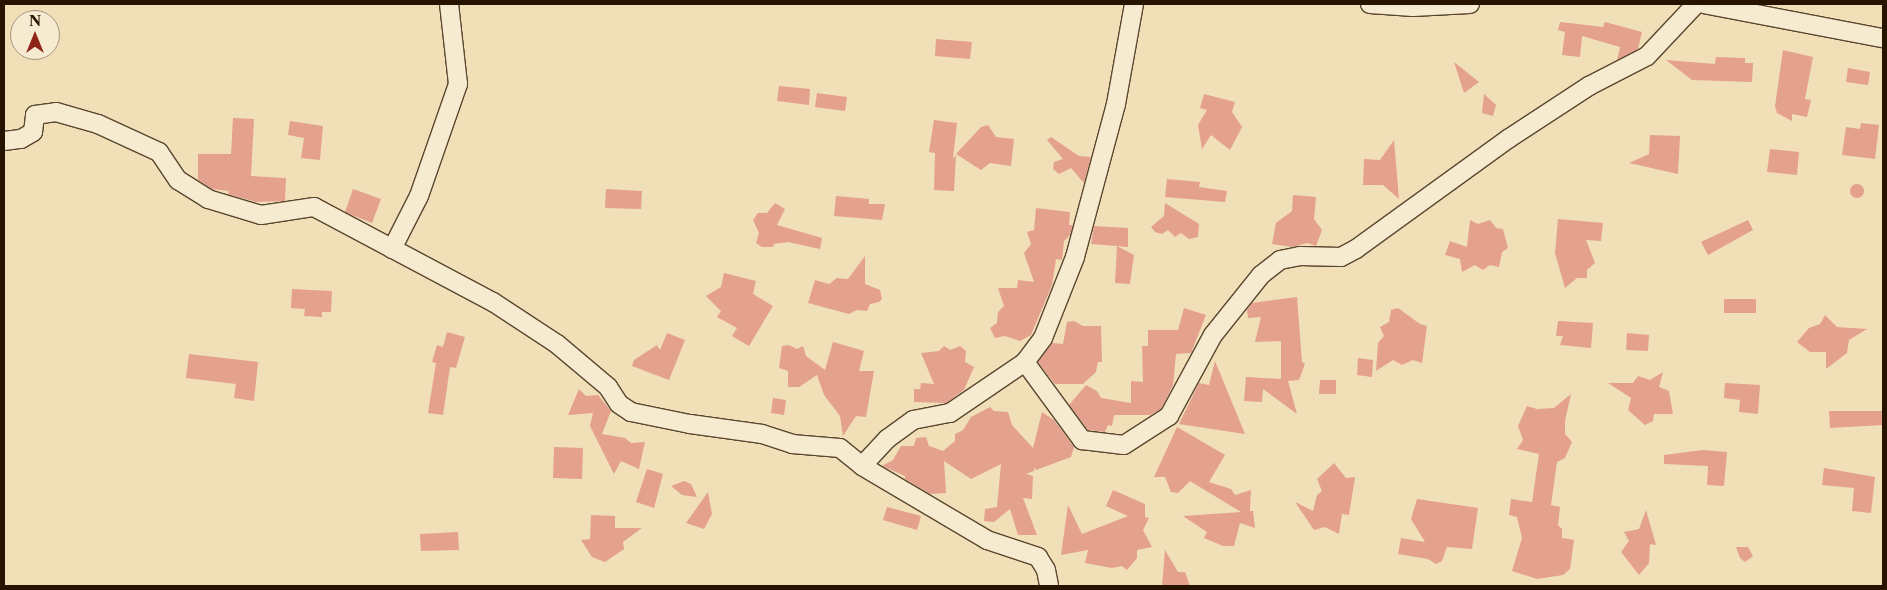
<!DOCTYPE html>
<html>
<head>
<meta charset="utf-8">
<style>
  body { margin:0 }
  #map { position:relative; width:1887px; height:590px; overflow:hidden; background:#f1dfb7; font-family:"Libre Caslon Text",serif }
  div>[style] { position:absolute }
  .building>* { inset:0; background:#e4a18e }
  .round { border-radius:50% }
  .roads { filter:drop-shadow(1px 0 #59462e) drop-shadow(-1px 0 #59462e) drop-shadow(0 1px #59462e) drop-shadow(0 -1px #59462e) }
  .street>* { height:18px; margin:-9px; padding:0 9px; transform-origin:9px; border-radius:9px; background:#f6ead0 }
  span { translate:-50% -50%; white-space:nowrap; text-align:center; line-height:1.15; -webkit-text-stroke:4.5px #f6ead0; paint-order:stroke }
  .frame { position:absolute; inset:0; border:5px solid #261300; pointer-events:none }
  .north { position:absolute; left:10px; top:10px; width:50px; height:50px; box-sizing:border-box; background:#f6ead0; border:1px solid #a3947d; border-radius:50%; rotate:0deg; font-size:14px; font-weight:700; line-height:20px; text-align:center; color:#261300 }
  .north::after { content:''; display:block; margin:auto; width:18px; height:22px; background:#8f2418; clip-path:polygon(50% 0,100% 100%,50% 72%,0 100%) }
</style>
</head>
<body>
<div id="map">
  <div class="building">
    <div style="clip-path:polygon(1560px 22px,1603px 27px,1605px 22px,1642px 32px,1638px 49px,1617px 60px,1620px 47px,1582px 36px,1580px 57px,1562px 55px,1565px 32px,1558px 30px)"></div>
    <div style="clip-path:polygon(936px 39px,972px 42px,970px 59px,935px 56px)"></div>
    <div style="clip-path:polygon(1783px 50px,1813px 57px,1805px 99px,1811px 100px,1807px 117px,1792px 114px,1792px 121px,1777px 113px,1775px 106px)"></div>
    <div style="clip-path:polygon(1716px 57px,1745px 58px,1745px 63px,1753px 63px,1752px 82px,1692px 80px,1666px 60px,1715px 64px)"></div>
    <div style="clip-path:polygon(1454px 62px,1479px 82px,1464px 93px)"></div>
    <div style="clip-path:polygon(1848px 68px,1870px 72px,1868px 85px,1846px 82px)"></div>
    <div style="clip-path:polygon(779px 86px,810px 89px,809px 105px,777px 101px)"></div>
    <div style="clip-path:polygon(817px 93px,847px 97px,845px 111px,815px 107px)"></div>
    <div style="clip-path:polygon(1204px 94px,1235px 102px,1232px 112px,1242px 127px,1230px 150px,1211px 135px,1202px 149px,1198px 125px,1207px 110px,1200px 108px)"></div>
    <div style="clip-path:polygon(1484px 94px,1496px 105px,1493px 116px,1482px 113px)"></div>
    <div style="clip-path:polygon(233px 118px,254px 119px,251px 176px,286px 178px,285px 201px,256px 202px,228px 194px,229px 191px,212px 189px,198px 180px,198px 154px,231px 154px)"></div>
    <div style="clip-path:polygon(934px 120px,957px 123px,953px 159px,956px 155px,954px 191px,934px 190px,935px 153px,929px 152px)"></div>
    <div style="clip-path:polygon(290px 121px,323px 126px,320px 160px,301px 158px,304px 138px,288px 135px)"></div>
    <div style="clip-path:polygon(1861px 123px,1879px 125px,1875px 159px,1842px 155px,1846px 127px,1860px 129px)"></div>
    <div style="clip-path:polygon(988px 125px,996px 137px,1014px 139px,1011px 166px,990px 163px,981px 170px,956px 154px,981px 127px)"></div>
    <div style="clip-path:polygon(1650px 135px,1680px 136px,1678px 174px,1629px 163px,1649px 154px)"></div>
    <div style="clip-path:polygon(1051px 137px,1079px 156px,1091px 157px,1084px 183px,1071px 168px,1059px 174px,1053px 169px,1054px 162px,1063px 159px,1047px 140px)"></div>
    <div style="clip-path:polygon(1394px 140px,1399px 199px,1383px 185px,1363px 185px,1364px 159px,1380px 160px)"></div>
    <div style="clip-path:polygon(1770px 149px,1799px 152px,1797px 175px,1767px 172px)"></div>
    <div style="clip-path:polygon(1167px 179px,1200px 182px,1199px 187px,1227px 191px,1225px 202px,1165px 197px)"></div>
    <div class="round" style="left:1850px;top:184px;width:14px;height:14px"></div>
    <div style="clip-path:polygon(353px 189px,381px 199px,372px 223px,345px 212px)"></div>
    <div style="clip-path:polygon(606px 189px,642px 191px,641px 209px,605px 208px)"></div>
    <div style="clip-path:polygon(1293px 195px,1316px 197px,1314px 219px,1322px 230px,1316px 246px,1308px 243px,1292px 247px,1272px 244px,1276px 223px,1292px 211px)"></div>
    <div style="clip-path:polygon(836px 196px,869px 199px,869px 204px,885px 204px,882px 220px,834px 216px)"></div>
    <div style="clip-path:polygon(775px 203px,785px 209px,777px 225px,822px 238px,820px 249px,788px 242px,774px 244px,773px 247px,762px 247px,756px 243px,759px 233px,753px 220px,758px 213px,767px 213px)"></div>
    <div style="clip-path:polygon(1165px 203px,1199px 224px,1198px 237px,1189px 239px,1181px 233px,1175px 237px,1168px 230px,1162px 234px,1155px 232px,1151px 227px,1164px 216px)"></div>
    <div style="clip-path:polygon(1036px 208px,1070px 212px,1069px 225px,1073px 225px,1070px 235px,1064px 241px,1062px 260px,1056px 259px,1052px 285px,1031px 335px,1020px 341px,1005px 336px,995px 338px,990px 328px,997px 323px,998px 312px,1004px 306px,998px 288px,1017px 288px,1018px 280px,1034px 282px,1024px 253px,1031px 244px,1027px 232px,1034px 230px)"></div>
    <div style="clip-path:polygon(1558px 219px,1603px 223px,1601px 241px,1586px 240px,1595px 263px,1587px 270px,1587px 278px,1577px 278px,1565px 288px,1555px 253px)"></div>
    <div style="clip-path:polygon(1470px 220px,1478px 224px,1490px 220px,1496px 228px,1503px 229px,1508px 248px,1502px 252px,1499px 267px,1490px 265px,1483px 270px,1475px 265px,1462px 272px,1460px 259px,1445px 255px,1450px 241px,1467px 247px)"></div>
    <div style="clip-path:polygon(1748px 220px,1753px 230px,1708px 255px,1701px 242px)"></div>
    <div style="clip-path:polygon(1094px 226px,1128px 228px,1128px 247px,1117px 246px,1134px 255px,1130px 284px,1115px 283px,1117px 246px,1091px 244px)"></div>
    <div style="clip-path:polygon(865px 256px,865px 284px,880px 290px,882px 299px,879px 302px,870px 304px,867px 311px,857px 310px,849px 314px,808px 303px,815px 280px,829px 284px,837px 278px,848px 279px)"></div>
    <div style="clip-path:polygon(724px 273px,756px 281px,753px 294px,773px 306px,749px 346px,732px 336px,737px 328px,717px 317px,721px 311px,706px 296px,721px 287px)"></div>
    <div style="clip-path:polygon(292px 289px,332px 291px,331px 312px,322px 312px,322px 317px,304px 316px,305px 309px,291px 308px)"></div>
    <div style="clip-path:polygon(1297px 297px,1302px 362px,1305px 364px,1299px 380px,1288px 381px,1297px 414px,1263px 389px,1262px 402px,1244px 401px,1246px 377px,1281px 379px,1281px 341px,1255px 342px,1261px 317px,1248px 318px,1247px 310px,1252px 303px)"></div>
    <div style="clip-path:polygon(1724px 299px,1756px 299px,1756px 313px,1724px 313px)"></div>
    <div style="clip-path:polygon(1184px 308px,1206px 315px,1191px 353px,1176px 354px,1173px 385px,1161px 409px,1150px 415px,1114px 415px,1112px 426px,1108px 425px,1105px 432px,1088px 430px,1069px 405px,1086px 385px,1097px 391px,1101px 398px,1131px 403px,1131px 381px,1143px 382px,1142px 346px,1148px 346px,1148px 330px,1178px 330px)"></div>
    <div style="clip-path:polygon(1398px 308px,1420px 324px,1427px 326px,1422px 363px,1413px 360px,1402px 365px,1393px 360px,1376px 371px,1378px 343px,1384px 336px,1380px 327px,1389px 322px,1391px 310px)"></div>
    <div style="clip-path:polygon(1825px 315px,1837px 327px,1867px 329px,1849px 340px,1847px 353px,1826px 369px,1826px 352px,1810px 352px,1797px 342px,1809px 328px,1820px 324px)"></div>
    <div style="clip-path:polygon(1074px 321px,1083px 326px,1101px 326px,1102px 362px,1098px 362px,1096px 372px,1083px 384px,1055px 384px,1038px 362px,1052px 343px,1063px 344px,1067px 322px)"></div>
    <div style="clip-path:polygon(1558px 321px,1593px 323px,1591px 348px,1560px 345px,1563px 336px,1556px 336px)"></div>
    <div style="clip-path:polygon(447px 332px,465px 337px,456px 368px,450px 367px,443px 415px,428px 413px,436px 363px,432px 362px,437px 345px,443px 347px)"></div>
    <div style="clip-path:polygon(667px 333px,685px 340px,669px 380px,632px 366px,634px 360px,657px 345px,660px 350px)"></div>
    <div style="clip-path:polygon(1627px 333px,1649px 335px,1648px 351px,1626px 350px)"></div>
    <div style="clip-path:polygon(833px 342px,864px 351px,859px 371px,874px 371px,866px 417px,856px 416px,843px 436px,840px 416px,824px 395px,817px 375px,799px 387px,788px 387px,788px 371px,779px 368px,782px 346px,789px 345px,797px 349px,803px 346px,806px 356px,825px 370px)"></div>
    <div style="clip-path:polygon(944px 346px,950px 350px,960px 346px,966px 351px,965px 362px,974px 367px,964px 390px,946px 403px,914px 402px,914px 389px,920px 389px,921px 383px,934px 384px,921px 353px,939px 351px)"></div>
    <div style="clip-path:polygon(189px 354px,258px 362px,254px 401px,234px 398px,236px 384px,186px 378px)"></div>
    <div style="clip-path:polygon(1358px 358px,1373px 360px,1372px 377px,1357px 375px)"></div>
    <div style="clip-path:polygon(1215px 361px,1245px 434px,1179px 424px,1199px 383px,1209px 385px)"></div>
    <div style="clip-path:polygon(1663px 372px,1659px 387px,1669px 391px,1673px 414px,1654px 414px,1653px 421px,1645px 425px,1628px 410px,1631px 398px,1608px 383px,1633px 383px,1638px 376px,1650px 380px)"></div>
    <div style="clip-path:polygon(1320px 380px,1336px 380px,1336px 394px,1319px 394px)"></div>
    <div style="clip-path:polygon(1725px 383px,1760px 385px,1758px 414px,1739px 412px,1740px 400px,1724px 398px)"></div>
    <div style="clip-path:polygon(579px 389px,586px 396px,598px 395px,611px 411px,602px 434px,625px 438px,631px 443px,645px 442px,639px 469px,621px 461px,614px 474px,590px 426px,593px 413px,568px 415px)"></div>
    <div style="clip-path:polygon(1571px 394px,1565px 421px,1565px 434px,1572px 442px,1565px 458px,1557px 462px,1551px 505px,1560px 507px,1558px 525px,1562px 529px,1562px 538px,1574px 540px,1570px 569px,1563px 575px,1537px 579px,1512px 571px,1522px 538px,1517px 517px,1509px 515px,1511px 499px,1532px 502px,1539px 454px,1517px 449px,1523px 440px,1518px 426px,1527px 406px,1537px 409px,1554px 408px)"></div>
    <div style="clip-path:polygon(773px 398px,786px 400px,784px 415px,771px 413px)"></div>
    <div style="clip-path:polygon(990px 407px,994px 411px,1008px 412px,1012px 425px,1033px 448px,1042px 412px,1054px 420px,1074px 447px,1071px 457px,1036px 470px,1034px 467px,1034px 471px,1026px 474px,1033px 476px,1032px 499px,1023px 498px,1037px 535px,1018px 535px,1010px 509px,994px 522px,984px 521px,985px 509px,997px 507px,1001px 464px,971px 479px,944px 461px,946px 493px,930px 494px,905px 479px,905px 476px,882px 466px,893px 460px,901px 446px,914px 446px,916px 438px,926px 437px,929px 446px,943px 451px,955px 441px,955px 434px,963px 430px,971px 417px)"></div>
    <div style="clip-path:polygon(1829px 411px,1883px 411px,1883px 425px,1830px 428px)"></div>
    <div style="clip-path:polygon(1177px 427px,1225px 455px,1209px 482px,1231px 489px,1235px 495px,1251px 490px,1250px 511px,1253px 511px,1255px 528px,1240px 523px,1234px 546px,1223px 546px,1204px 538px,1207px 532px,1183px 516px,1241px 512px,1190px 481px,1178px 493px,1171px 492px,1165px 477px,1154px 477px)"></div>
    <div style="clip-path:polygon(554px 447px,583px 448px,582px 479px,553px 478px)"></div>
    <div style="clip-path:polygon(1703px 450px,1727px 452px,1724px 486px,1707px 485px,1708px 466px,1664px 464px,1664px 455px)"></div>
    <div style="clip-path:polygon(1334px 463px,1346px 478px,1355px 477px,1349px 515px,1342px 514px,1339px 534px,1325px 527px,1314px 530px,1295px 502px,1313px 511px,1317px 495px,1322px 491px,1317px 479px)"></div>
    <div style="clip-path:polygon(1824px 468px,1875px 477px,1871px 513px,1852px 511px,1854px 488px,1822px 485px)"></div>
    <div style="clip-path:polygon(647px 469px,663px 474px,654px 508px,636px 502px)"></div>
    <div style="clip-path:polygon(684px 481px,691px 484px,697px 497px,682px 495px,671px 486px)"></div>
    <div style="clip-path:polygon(1113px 490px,1145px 504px,1145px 517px,1149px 518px,1143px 530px,1152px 547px,1137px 550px,1137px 558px,1127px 570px,1122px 566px,1112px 568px,1085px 563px,1088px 550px,1061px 555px,1068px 505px,1082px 534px,1128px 516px,1106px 506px)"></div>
    <div style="clip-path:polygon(708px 492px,712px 514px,704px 529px,686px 523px)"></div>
    <div style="clip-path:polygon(1417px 499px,1478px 508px,1472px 549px,1447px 547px,1442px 561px,1436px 564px,1428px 559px,1398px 554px,1401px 538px,1425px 542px,1411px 519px)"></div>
    <div style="clip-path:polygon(887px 507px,921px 516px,917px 530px,883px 520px)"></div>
    <div style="clip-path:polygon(1646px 510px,1656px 545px,1650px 544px,1649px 563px,1639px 575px,1621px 552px,1629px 541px,1624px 532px,1639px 529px)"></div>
    <div style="clip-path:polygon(591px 515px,615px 516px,615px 528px,642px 528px,623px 542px,624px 549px,605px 562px,592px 557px,581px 540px,590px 539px)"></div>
    <div style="clip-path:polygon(458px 532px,459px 550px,421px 551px,420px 534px)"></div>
    <div style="clip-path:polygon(1736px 547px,1748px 547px,1753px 556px,1745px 562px,1740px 558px)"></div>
    <div style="clip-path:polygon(1165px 550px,1178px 572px,1185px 572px,1190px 586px,1162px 586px)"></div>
  </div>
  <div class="roads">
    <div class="street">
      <div style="left:1370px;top:4px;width:43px;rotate:4deg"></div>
      <div style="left:1413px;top:7px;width:57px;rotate:-3deg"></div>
      <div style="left:1704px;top:4px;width:182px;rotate:10.8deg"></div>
      <div style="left:4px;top:141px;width:17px;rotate:-7deg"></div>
      <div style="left:21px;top:139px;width:14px;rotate:-30deg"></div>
      <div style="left:33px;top:132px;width:17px;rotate:-83deg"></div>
      <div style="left:35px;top:115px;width:21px;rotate:-8deg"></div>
      <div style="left:56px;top:112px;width:44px;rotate:15.9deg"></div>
      <div style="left:98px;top:124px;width:67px;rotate:24.7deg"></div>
      <div style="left:159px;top:152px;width:34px;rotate:56deg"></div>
      <div style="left:178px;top:180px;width:36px;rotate:32deg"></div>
      <div style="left:208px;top:199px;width:55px;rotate:16.8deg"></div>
      <div style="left:261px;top:215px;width:54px;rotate:-8.6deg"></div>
      <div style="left:314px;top:207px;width:203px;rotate:28deg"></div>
      <div style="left:493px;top:302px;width:77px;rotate:33.3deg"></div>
      <div style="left:557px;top:344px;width:67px;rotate:40.1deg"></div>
      <div style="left:608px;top:387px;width:20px;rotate:57deg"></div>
      <div style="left:619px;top:404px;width:14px;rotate:34deg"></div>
      <div style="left:631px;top:412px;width:60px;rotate:11.5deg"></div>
      <div style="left:690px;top:424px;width:73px;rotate:7.9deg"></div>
      <div style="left:762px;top:434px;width:32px;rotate:18deg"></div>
      <div style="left:792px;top:444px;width:48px;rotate:4.8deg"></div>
      <div style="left:840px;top:448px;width:28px;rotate:39deg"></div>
      <div style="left:862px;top:466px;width:145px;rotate:30.6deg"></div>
      <div style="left:987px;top:540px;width:54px;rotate:18.4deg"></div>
      <div style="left:1038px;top:557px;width:15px;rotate:58deg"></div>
      <div style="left:1046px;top:570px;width:16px;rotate:79deg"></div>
      <div style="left:392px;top:249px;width:59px;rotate:-63deg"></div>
      <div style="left:419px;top:196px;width:119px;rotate:-70.8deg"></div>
      <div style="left:458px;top:84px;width:81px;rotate:-96.4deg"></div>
      <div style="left:1025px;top:362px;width:97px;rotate:53.8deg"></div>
      <div style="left:1082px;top:440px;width:42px;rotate:6.8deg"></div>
      <div style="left:1124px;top:445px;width:54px;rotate:-32.8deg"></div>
      <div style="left:1169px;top:416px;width:92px;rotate:-61.5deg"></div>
      <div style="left:1213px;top:335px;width:77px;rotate:-51.3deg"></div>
      <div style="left:1261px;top:275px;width:24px;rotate:-38deg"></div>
      <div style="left:1280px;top:260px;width:20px;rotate:-11deg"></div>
      <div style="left:1300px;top:256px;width:41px;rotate:1.4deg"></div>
      <div style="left:1341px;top:257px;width:17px;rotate:-28deg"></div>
      <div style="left:1356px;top:249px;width:188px;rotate:-35.9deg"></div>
      <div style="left:1508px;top:139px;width:97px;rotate:-33.2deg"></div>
      <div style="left:1589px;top:86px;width:65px;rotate:-27.3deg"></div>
      <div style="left:1647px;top:56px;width:71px;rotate:-46.7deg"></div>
      <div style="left:862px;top:466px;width:37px;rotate:-47deg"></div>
      <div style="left:887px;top:439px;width:32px;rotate:-36deg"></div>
      <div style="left:913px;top:420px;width:38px;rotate:-11deg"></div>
      <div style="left:950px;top:413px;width:91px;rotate:-34.2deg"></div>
      <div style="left:1025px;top:362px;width:30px;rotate:-53deg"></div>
      <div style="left:1043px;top:338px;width:87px;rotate:-68.4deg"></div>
      <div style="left:1075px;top:257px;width:158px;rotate:-75deg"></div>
      <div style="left:1116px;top:104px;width:102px;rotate:-79.8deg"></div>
    </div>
  </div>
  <div class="frame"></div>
  <div class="north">N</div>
</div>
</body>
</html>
